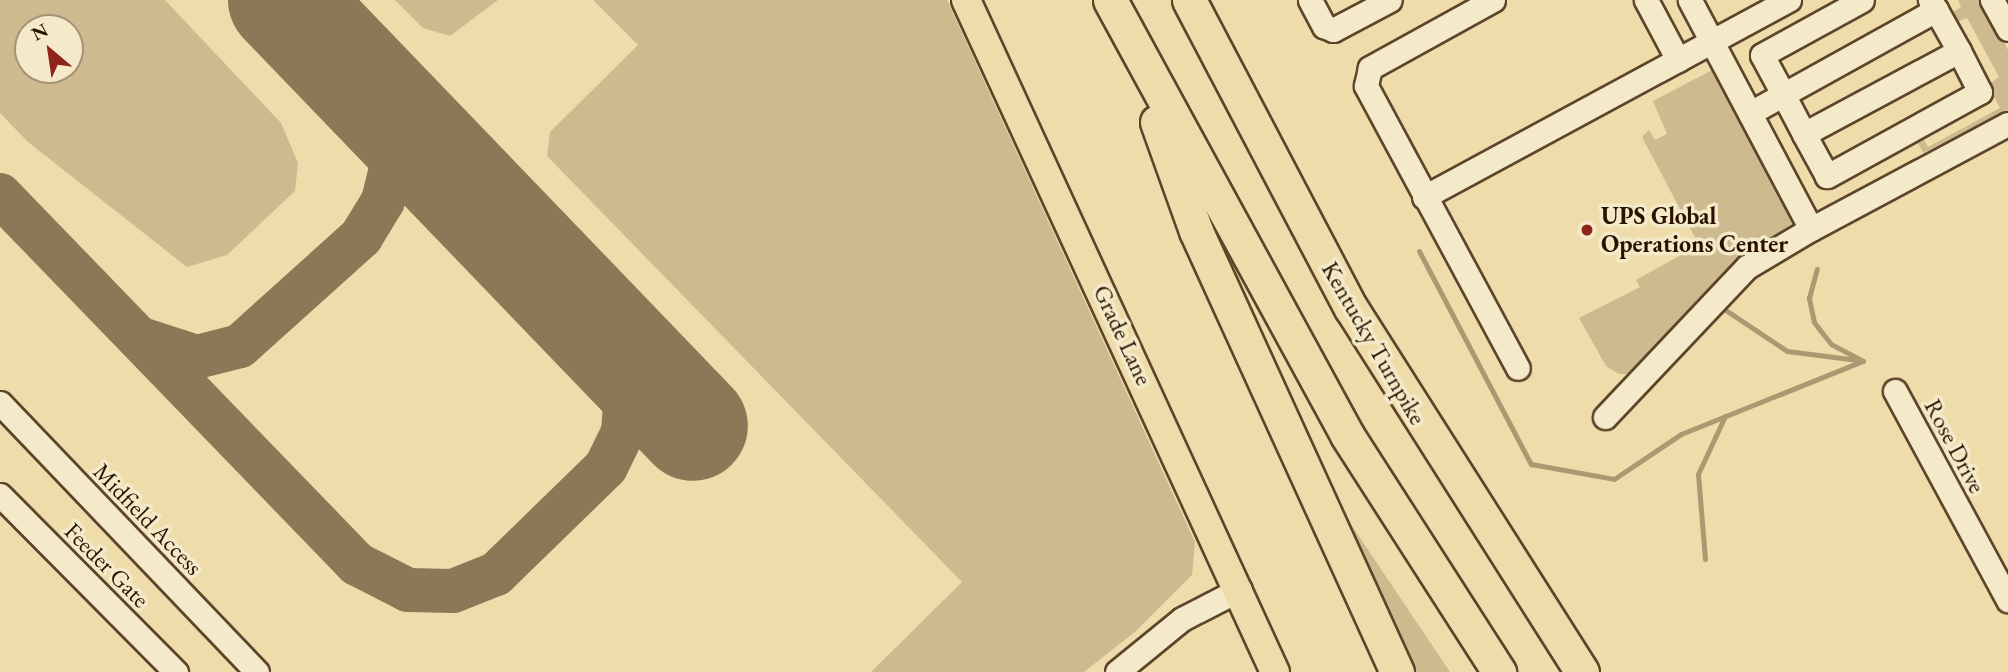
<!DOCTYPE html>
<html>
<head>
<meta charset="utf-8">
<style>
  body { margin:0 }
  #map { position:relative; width:2008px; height:672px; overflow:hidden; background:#eeddab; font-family:"EB Garamond",serif }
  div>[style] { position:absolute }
  .green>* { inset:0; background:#cdba8e }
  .stream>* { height:5px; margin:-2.5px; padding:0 2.5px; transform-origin:2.5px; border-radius:2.5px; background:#ac9871 }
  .taxiway>* { height:44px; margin:-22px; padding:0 22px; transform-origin:22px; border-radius:22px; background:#8c7856 }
  .runway>* { height:110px; margin:-55px; padding:0 55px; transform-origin:55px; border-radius:55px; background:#8c7856 }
  .roads { filter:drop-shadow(2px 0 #5c452b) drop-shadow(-2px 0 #5c452b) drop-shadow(0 2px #5c452b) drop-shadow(0 -2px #5c452b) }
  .minor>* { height:23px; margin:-11.5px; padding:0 11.5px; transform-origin:11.5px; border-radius:11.5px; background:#f4e9c8 }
  .major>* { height:28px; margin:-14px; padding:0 14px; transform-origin:14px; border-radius:14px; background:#eeddab }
  .highway>* { height:33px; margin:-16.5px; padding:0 16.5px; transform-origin:16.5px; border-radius:16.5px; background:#eeddab }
  .dots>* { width:19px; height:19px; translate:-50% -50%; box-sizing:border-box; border:4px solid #f4e9c8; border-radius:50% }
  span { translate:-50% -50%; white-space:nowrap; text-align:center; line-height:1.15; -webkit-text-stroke:7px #f4e9c8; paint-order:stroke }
  .poi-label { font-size:24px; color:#2b1200; font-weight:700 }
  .left { translate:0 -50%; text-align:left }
  .street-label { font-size:24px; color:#2b1200 }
  .north { position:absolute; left:14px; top:14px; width:70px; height:70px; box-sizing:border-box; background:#f4e9c8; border:2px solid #a49378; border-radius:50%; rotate:331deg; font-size:19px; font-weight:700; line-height:28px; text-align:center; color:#2b1200 }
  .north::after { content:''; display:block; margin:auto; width:24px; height:32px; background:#8f2418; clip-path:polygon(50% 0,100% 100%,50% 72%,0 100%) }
</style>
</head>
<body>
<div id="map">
  <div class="green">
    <div style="clip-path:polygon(evenodd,0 0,165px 0,281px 123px,298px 163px,295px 191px,227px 255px,187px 267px,28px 142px,0 113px,0 0,28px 28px,70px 28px,70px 70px,28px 70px,28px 28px)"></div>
    <div style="clip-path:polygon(395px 0,498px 0,450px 36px,423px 28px)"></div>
    <div style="clip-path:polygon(593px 0,947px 0,1195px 542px,1192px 575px,1136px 631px,1084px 672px,871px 672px,962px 582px,547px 156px,550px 132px,638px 45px)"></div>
    <div style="clip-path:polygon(1958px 0,1981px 0,2008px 50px,2008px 112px,1923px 153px,1916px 139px,1922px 136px,1928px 147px,2000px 108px,1988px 85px,1999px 77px,1967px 18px,1955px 23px,1950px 14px,1961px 7px)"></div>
    <div style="clip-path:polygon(1716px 68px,1793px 224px,1633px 374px,1619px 374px,1606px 366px,1579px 318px,1640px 287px,1636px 280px,1699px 245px,1642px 137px,1649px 130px,1655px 140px,1667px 134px,1653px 101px)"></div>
    <div style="clip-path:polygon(1340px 508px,1450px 672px,1414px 672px)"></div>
  </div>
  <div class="stream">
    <div style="left:1419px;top:251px;width:241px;rotate:62.3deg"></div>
    <div style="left:1531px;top:464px;width:84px;rotate:10.2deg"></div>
    <div style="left:1614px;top:479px;width:81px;rotate:-33.9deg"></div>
    <div style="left:1681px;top:434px;width:196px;rotate:-21.9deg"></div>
    <div style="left:1863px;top:361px;width:36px;rotate:-152deg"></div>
    <div style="left:1831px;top:344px;width:28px;rotate:-128deg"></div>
    <div style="left:1814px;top:322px;width:25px;rotate:-102deg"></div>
    <div style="left:1809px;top:298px;width:30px;rotate:-75deg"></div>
    <div style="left:1724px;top:309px;width:76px;rotate:33.7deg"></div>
    <div style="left:1787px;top:351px;width:71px;rotate:7.3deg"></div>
    <div style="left:1705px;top:559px;width:85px;rotate:-94.7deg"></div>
    <div style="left:1698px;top:474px;width:64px;rotate:-65deg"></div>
  </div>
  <div class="taxiway">
    <div style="left:0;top:195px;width:513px;rotate:45.95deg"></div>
    <div style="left:357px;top:564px;width:57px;rotate:27deg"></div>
    <div style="left:408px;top:590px;width:45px;rotate:1.3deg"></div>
    <div style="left:453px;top:591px;width:46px;rotate:-21.6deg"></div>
    <div style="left:496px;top:574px;width:153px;rotate:-44.2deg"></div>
    <div style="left:606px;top:467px;width:39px;rotate:-64deg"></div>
    <div style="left:623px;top:432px;width:40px;rotate:-85.7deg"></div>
    <div style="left:626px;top:392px;width:68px;rotate:-112.4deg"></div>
    <div style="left:144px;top:340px;width:56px;rotate:17.8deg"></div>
    <div style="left:197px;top:357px;width:44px;rotate:-14.3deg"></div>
    <div style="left:240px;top:346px;width:163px;rotate:-42deg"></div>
    <div style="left:361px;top:237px;width:42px;rotate:-58.6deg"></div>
    <div style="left:383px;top:201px;width:42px;rotate:-76.3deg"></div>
    <div style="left:393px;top:160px;width:52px;rotate:-105.6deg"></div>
    <div style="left:379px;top:110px;width:40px;rotate:-122.9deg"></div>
  </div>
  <div class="runway">
    <div style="left:283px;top:0;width:591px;rotate:46.1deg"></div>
  </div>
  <div class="roads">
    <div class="minor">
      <div style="left:1310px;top:0;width:30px;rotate:62deg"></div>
      <div style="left:1324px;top:26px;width:10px;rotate:24deg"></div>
      <div style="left:1333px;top:30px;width:64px;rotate:-27.8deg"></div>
      <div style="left:1493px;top:0;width:141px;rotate:151.1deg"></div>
      <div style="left:1370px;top:68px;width:18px;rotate:103deg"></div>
      <div style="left:1366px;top:86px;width:320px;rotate:61.7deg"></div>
      <div style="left:1646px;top:0;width:68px;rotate:61.9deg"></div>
      <div style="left:1992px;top:0;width:33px;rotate:61deg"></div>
      <div style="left:1936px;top:10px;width:47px;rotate:60.7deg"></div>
      <div style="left:1750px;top:113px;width:213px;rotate:-29deg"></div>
      <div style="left:1936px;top:10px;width:12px;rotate:-121deg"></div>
      <div style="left:1804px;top:134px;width:176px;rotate:-28.2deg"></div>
      <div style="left:1959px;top:51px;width:46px;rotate:62.9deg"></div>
      <div style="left:1980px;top:92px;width:175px;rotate:151.2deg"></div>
      <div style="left:1827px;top:176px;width:48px;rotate:-118.7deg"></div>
      <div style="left:1804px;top:134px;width:45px;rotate:-117.7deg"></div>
      <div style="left:1783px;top:94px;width:44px;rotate:-118.3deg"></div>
      <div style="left:1762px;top:55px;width:114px;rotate:-28.8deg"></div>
      <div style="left:1424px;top:197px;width:415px;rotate:-28.4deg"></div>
      <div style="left:1811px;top:229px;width:223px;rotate:-28.1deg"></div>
      <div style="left:1895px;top:391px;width:238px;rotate:61.6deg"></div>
      <div style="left:0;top:403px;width:372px;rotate:46.3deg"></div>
      <div style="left:1605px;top:417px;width:207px;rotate:-46.6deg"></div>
      <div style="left:1747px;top:267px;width:74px;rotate:-30.7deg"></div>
      <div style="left:1811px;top:229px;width:259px;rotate:-117.9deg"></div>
      <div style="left:0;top:495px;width:250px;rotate:45.2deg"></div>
      <div style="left:1117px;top:672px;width:84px;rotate:-39.2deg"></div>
      <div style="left:1182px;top:619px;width:65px;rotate:-27.3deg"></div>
    </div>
    <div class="major">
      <div style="left:966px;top:0;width:740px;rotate:65.31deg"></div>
    </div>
    <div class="highway">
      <div style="left:1110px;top:0;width:495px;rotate:61.4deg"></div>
      <div style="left:1347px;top:435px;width:282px;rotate:57.3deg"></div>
      <div style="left:1189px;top:0;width:348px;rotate:62.3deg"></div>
      <div style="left:1351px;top:308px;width:431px;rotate:57.6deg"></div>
      <div style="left:1157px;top:122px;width:116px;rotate:70.3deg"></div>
      <div style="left:1196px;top:231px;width:485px;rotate:65.5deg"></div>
    </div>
  </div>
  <div class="dots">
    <div style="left:1587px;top:230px;background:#8f2418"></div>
  </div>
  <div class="poi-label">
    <span class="left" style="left:1601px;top:230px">UPS Global<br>Operations Center</span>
  </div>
  <div class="street-label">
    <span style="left:1123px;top:335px;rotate:65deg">Grade Lane</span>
    <span style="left:1374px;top:343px;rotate:60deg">Kentucky Turnpike</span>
    <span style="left:1955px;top:446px;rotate:62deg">Rose Drive</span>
    <span style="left:148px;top:519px;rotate:46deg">Midfield Access</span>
    <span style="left:107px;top:565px;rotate:45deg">Feeder Gate</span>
  </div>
  <div class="north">N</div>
</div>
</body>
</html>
